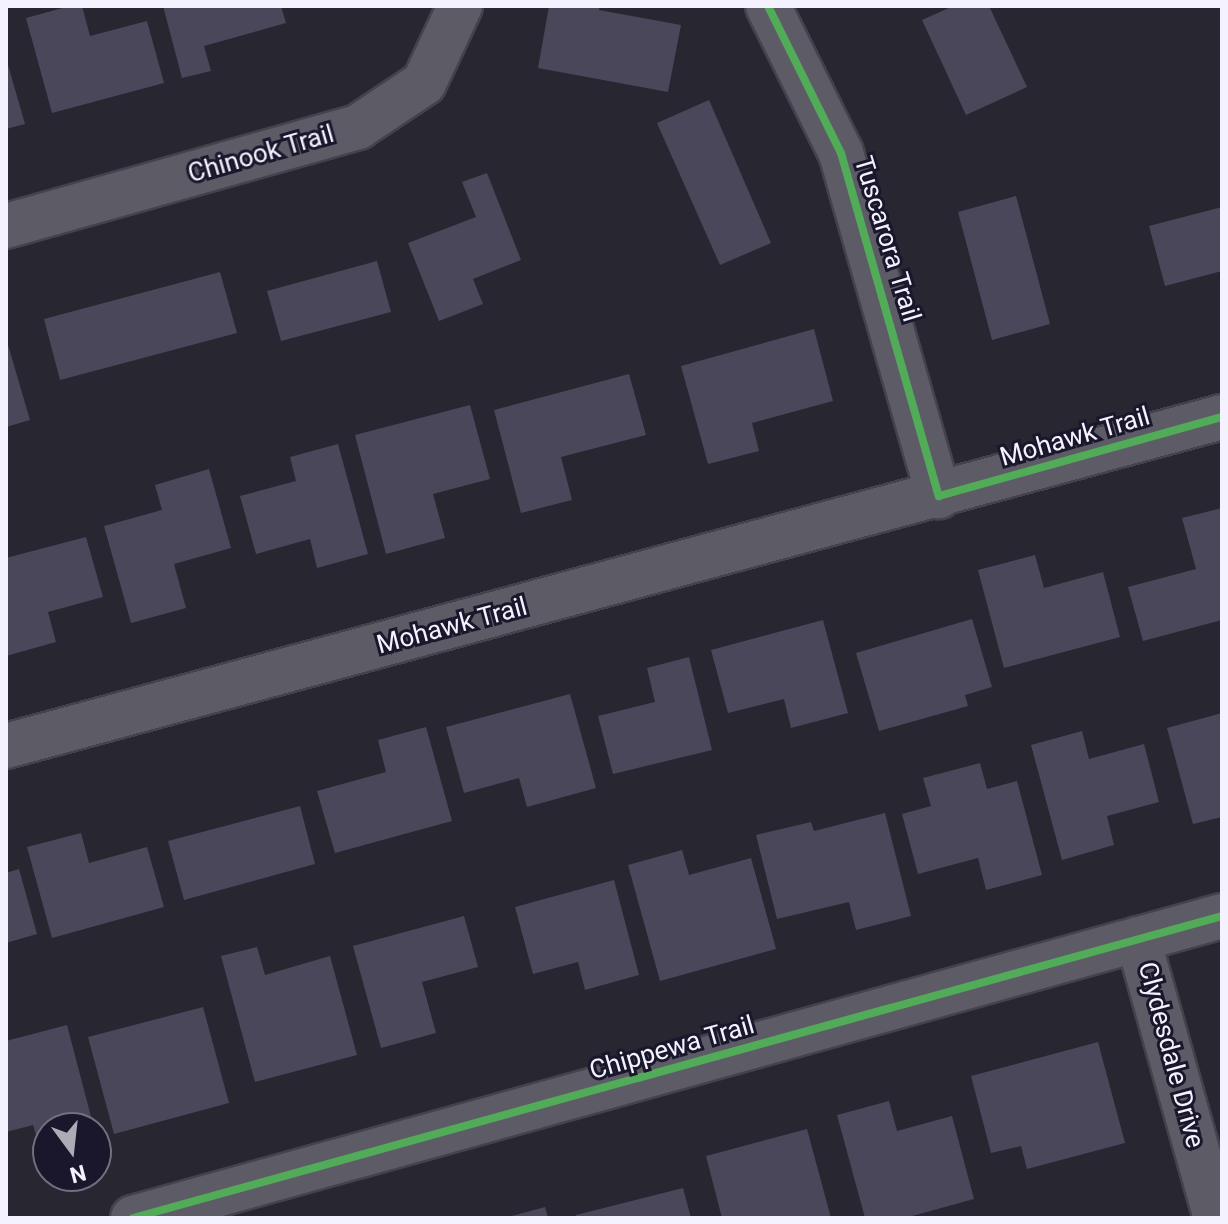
<!DOCTYPE html>
<html>
<head>
<meta charset="utf-8">
<style>
  body { margin:0 }
  #map { position:relative; width:1228px; height:1224px; overflow:hidden; background:#272631; font-family:Roboto,sans-serif }
  div>[style] { position:absolute }
  .building>* { inset:0; background:#4a475a }
  .roads { filter:drop-shadow(2px 0 #44434d) drop-shadow(-2px 0 #44434d) drop-shadow(0 2px #44434d) drop-shadow(0 -2px #44434d) }
  .minor>* { height:44px; margin:-22px; padding:0 22px; transform-origin:22px; border-radius:22px; background:#5c5b66 }
  .cycleway>* { height:8px; margin:-4px; padding:0 4px; transform-origin:4px; border-radius:4px; background:#51ab58 }
  span { translate:-50% -50%; white-space:nowrap; text-align:center; line-height:1.15; -webkit-text-stroke:6px #1a172c; paint-order:stroke }
  .street-label { font-size:26px; color:#f3f2fe }
  .frame { position:absolute; inset:0; border:8px solid #f3f2fe; pointer-events:none }
  .north { position:absolute; left:32px; top:1112px; width:80px; height:80px; box-sizing:border-box; background:#1a172c; border:2px solid #716f80; border-radius:50%; rotate:165deg; font-size:22px; font-weight:700; line-height:32px; text-align:center; color:#f3f2fe }
  .north::after { content:''; display:block; margin:auto; width:28px; height:36px; background:#acabb6; clip-path:polygon(50% 0,100% 100%,50% 72%,0 100%) }
</style>
</head>
<body>
<div id="map">
  <div class="building">
    <div style="clip-path:polygon(70px 6px,82px 6px,90px 36px,147px 21px,164px 83px,52px 113px,26px 18px)"></div>
    <div style="clip-path:polygon(163px 6px,281px 6px,286px 23px,204px 46px,211px 71px,182px 78px)"></div>
    <div style="clip-path:polygon(549px 6px,600px 6px,599px 10px,681px 25px,668px 92px,538px 68px)"></div>
    <div style="clip-path:polygon(953px 6px,989px 6px,1027px 87px,966px 115px,922px 20px)"></div>
    <div style="clip-path:polygon(6px 58px,25px 124px,6px 129px)"></div>
    <div style="clip-path:polygon(709px 100px,771px 243px,720px 265px,657px 123px)"></div>
    <div style="clip-path:polygon(487px 173px,521px 260px,473px 279px,483px 304px,439px 321px,408px 243px,476px 217px,462px 182px)"></div>
    <div style="clip-path:polygon(1016px 196px,1050px 324px,992px 340px,958px 212px)"></div>
    <div style="clip-path:polygon(1222px 207px,1222px 271px,1165px 286px,1149px 226px)"></div>
    <div style="clip-path:polygon(377px 261px,391px 312px,281px 341px,267px 291px)"></div>
    <div style="clip-path:polygon(220px 272px,237px 333px,60px 380px,44px 319px)"></div>
    <div style="clip-path:polygon(814px 329px,833px 401px,752px 423px,759px 451px,708px 464px,681px 366px)"></div>
    <div style="clip-path:polygon(6px 338px,30px 420px,6px 427px)"></div>
    <div style="clip-path:polygon(629px 374px,646px 435px,561px 457px,572px 500px,521px 513px,494px 410px)"></div>
    <div style="clip-path:polygon(470px 405px,490px 479px,433px 494px,445px 538px,386px 554px,355px 435px)"></div>
    <div style="clip-path:polygon(338px 444px,368px 554px,317px 568px,310px 539px,256px 554px,240px 496px,296px 481px,290px 457px)"></div>
    <div style="clip-path:polygon(209px 469px,231px 548px,174px 564px,186px 608px,131px 623px,104px 526px,162px 510px,155px 485px)"></div>
    <div style="clip-path:polygon(1222px 508px,1222px 620px,1143px 641px,1128px 587px,1196px 569px,1182px 518px)"></div>
    <div style="clip-path:polygon(86px 537px,103px 597px,48px 612px,56px 642px,6px 656px,6px 558px)"></div>
    <div style="clip-path:polygon(1035px 555px,1044px 588px,1103px 572px,1120px 637px,1004px 668px,978px 570px)"></div>
    <div style="clip-path:polygon(972px 619px,992px 687px,965px 695px,968px 706px,879px 731px,856px 653px)"></div>
    <div style="clip-path:polygon(823px 620px,848px 713px,791px 728px,784px 699px,728px 713px,711px 650px)"></div>
    <div style="clip-path:polygon(689px 657px,712px 750px,613px 774px,598px 716px,655px 702px,647px 668px)"></div>
    <div style="clip-path:polygon(570px 694px,596px 788px,527px 807px,519px 778px,464px 793px,446px 727px)"></div>
    <div style="clip-path:polygon(1222px 713px,1222px 817px,1193px 824px,1167px 728px)"></div>
    <div style="clip-path:polygon(426px 727px,452px 821px,335px 853px,317px 791px,386px 772px,378px 740px)"></div>
    <div style="clip-path:polygon(1082px 731px,1089px 759px,1144px 744px,1159px 802px,1107px 816px,1114px 845px,1062px 860px,1031px 745px)"></div>
    <div style="clip-path:polygon(980px 763px,987px 789px,1017px 781px,1042px 875px,986px 890px,978px 858px,918px 874px,902px 814px,931px 806px,923px 778px)"></div>
    <div style="clip-path:polygon(300px 806px,315px 864px,184px 900px,168px 841px)"></div>
    <div style="clip-path:polygon(885px 813px,911px 916px,856px 930px,849px 902px,777px 919px,756px 835px,811px 822px,814px 831px)"></div>
    <div style="clip-path:polygon(81px 833px,89px 863px,147px 847px,164px 907px,52px 938px,27px 847px)"></div>
    <div style="clip-path:polygon(682px 850px,689px 875px,751px 858px,776px 949px,660px 981px,628px 865px)"></div>
    <div style="clip-path:polygon(19px 869px,37px 934px,6px 943px,6px 873px)"></div>
    <div style="clip-path:polygon(614px 880px,639px 975px,585px 990px,578px 962px,533px 974px,515px 907px)"></div>
    <div style="clip-path:polygon(464px 916px,478px 967px,422px 982px,436px 1033px,381px 1048px,353px 946px)"></div>
    <div style="clip-path:polygon(257px 947px,265px 975px,330px 956px,357px 1055px,255px 1082px,221px 956px)"></div>
    <div style="clip-path:polygon(203px 1007px,229px 1103px,114px 1134px,88px 1037px)"></div>
    <div style="clip-path:polygon(67px 1025px,94px 1128px,48px 1128px,48px 1150px,41px 1152px,33px 1125px,6px 1132px,6px 1041px)"></div>
    <div style="clip-path:polygon(1098px 1042px,1125px 1143px,1027px 1169px,1021px 1146px,991px 1153px,971px 1076px)"></div>
    <div style="clip-path:polygon(889px 1101px,897px 1131px,952px 1116px,974px 1199px,905px 1218px,865px 1218px,837px 1115px)"></div>
    <div style="clip-path:polygon(807px 1129px,831px 1218px,722px 1218px,706px 1156px)"></div>
    <div style="clip-path:polygon(683px 1188px,691px 1218px,576px 1218px,576px 1215px)"></div>
    <div style="clip-path:polygon(545px 1207px,548px 1218px,508px 1218px,508px 1217px)"></div>
  </div>
  <div class="roads">
    <div class="minor">
      <div style="left:768px;top:6px;width:164px;rotate:63.6deg"></div>
      <div style="left:841px;top:153px;width:357px;rotate:74.1deg"></div>
      <div style="left:6px;top:226px;width:366px;rotate:-15.7deg"></div>
      <div style="left:358px;top:127px;width:79px;rotate:-33.7deg"></div>
      <div style="left:424px;top:83px;width:85px;rotate:-64.9deg"></div>
      <div style="left:6px;top:746px;width:1260px;rotate:-15.14deg"></div>
      <div style="left:1138px;top:939px;width:290px;rotate:74.4deg"></div>
      <div style="left:133px;top:1218px;width:1130px;rotate:-15.5deg"></div>
    </div>
  </div>
  <div class="cycleway">
    <div style="left:768px;top:6px;width:164px;rotate:63.6deg"></div>
    <div style="left:841px;top:153px;width:357px;rotate:74.1deg"></div>
    <div style="left:939px;top:496px;width:294px;rotate:-15.6deg"></div>
    <div style="left:133px;top:1218px;width:1130px;rotate:-15.5deg"></div>
  </div>
  <div class="street-label">
    <span style="left:261px;top:154px;rotate:-16deg">Chinook Trail</span>
    <span style="left:887px;top:239px;rotate:73deg">Tuscarora Trail</span>
    <span style="left:1075px;top:437px;rotate:-16deg">Mohawk Trail</span>
    <span style="left:452px;top:626px;rotate:-15deg">Mohawk Trail</span>
    <span style="left:672px;top:1048px;rotate:-16deg">Chippewa Trail</span>
    <span style="left:1171px;top:1055px;rotate:75deg">Clydesdale Drive</span>
  </div>
  <div class="frame"></div>
  <div class="north">N</div>
</div>
</body>
</html>
